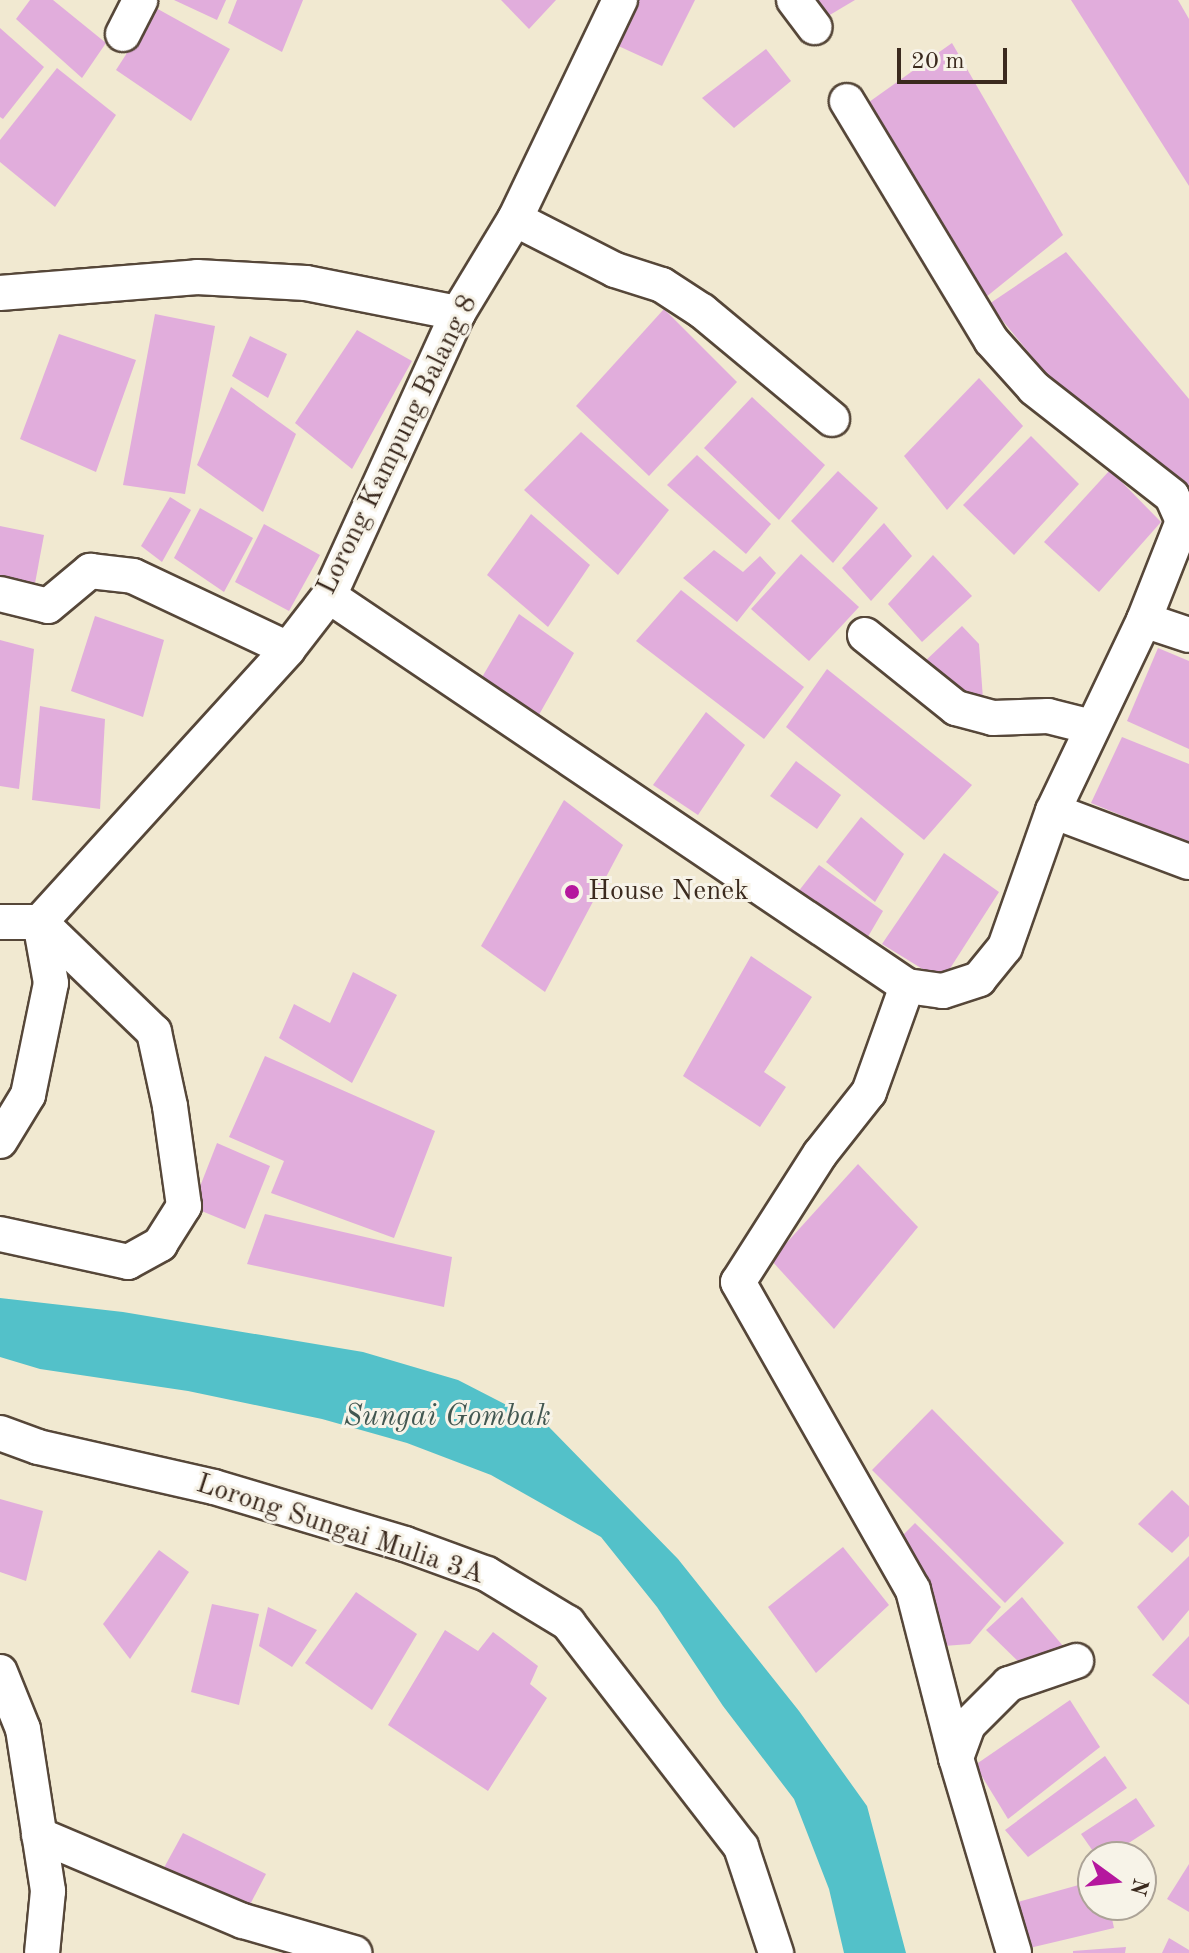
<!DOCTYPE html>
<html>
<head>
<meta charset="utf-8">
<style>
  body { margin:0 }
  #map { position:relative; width:1189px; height:1953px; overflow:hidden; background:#f1e9d1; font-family:"Old Standard TT",serif }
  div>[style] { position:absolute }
  .water>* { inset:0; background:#53c1c9 }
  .building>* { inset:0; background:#e1addc }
  .roads { filter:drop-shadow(2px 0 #564739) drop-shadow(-2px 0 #564739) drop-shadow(0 2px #564739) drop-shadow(0 -2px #564739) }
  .minor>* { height:34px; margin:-17px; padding:0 17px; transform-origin:17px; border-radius:17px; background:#fff }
  .dots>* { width:22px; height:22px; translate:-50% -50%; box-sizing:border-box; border:4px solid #f7f3e8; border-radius:50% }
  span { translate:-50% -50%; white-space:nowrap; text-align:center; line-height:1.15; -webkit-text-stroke:6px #f7f3e8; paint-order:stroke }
  .street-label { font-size:28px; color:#3b2a1e }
  .poi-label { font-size:28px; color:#3b2a1e }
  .left { translate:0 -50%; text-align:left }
  .water-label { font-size:30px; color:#425751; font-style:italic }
  .north { position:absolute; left:1077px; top:1841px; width:80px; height:80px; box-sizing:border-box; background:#f7f3e8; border:2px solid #aca397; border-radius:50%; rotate:105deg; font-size:22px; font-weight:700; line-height:32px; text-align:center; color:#3b2a1e }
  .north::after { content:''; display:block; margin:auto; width:28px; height:36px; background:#b5179e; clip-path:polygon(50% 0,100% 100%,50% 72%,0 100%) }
  .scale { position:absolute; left:897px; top:48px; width:110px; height:36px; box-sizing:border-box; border:4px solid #3b2a1e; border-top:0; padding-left:10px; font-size:24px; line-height:28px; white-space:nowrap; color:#3b2a1e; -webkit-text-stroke:6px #f7f3e8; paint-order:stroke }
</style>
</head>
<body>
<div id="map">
  <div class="water">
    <div style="clip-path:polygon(0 1298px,123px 1312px,363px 1352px,458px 1380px,549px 1427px,678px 1559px,799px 1711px,867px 1806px,906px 1953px,844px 1953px,829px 1889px,794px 1799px,723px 1706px,657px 1607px,601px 1537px,491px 1475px,407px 1443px,322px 1419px,188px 1391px,40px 1369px,0 1357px)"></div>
  </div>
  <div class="building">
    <div style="clip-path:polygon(30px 0,53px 0,106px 43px,82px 78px,16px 19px)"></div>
    <div style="clip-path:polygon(174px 0,226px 0,217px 20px)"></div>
    <div style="clip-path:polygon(237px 0,303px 0,282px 52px,228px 23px)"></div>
    <div style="clip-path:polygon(501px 0,556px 0,529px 29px)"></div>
    <div style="clip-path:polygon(633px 0,695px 0,662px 66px,614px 44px)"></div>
    <div style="clip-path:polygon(810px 0,855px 0,823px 19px)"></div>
    <div style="clip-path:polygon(1071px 0,1178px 0,1189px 19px,1189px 186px)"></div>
    <div style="clip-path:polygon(156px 8px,230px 49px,191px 121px,116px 70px)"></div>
    <div style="clip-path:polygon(0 28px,44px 67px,3px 119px,0 117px)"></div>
    <div style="clip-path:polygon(952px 43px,1063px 235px,986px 297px,869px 102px)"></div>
    <div style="clip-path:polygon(766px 49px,791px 81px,734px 128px,702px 98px)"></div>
    <div style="clip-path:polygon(57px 68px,116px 115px,55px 207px,0 162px,0 140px)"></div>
    <div style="clip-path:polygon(1066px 252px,1189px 399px,1189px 494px,1061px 392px,989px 304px)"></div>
    <div style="clip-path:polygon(664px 309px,737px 382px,649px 476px,576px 406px)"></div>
    <div style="clip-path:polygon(155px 314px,215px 326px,185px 494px,123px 485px)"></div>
    <div style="clip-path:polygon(357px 330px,412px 361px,352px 469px,295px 423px)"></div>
    <div style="clip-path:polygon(59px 334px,136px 360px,96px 472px,20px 439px)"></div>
    <div style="clip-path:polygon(250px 336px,287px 354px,268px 398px,232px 376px)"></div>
    <div style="clip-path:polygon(979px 378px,1023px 426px,947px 510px,904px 456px)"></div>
    <div style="clip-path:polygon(231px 387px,296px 434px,263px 512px,197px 465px)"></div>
    <div style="clip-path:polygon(752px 397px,825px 465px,779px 520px,704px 448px)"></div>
    <div style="clip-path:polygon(581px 432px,669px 510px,618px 575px,524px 490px)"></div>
    <div style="clip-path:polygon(1031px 436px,1079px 484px,1014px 555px,963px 505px)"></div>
    <div style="clip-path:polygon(697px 455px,771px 524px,746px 554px,667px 485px)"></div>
    <div style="clip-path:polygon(1110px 470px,1161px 522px,1099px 592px,1044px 542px)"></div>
    <div style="clip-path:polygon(838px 471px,878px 508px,833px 563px,791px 521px)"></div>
    <div style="clip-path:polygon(170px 497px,191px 510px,162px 562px,141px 546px)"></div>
    <div style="clip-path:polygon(200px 508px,253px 538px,224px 592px,174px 558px)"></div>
    <div style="clip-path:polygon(531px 514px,590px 565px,548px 627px,487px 575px)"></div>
    <div style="clip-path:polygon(884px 523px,912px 556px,871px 601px,842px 568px)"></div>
    <div style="clip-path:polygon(264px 524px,320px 555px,289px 611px,235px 582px)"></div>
    <div style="clip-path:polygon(0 526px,44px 535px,33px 594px,0 586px)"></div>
    <div style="clip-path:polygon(714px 550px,743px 572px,760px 556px,776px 573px,737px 622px,683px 578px)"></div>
    <div style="clip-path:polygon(801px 554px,859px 607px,809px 661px,751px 609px)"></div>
    <div style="clip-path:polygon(933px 555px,972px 596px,922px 642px,888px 604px)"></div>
    <div style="clip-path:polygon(681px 590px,804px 687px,764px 739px,636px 641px)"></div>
    <div style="clip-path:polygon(519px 614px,574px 653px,536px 720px,481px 679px)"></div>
    <div style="clip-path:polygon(95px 616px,164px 640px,143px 717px,71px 691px)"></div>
    <div style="clip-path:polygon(962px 626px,979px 644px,983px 699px,975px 706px,921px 665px)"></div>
    <div style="clip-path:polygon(0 640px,34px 649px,19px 789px,0 786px)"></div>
    <div style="clip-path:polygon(1158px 648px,1189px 661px,1189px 749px,1127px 721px)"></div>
    <div style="clip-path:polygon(827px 669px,972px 785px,924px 840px,786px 727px)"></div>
    <div style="clip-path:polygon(40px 706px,105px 719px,100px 809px,32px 800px)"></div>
    <div style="clip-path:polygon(706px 712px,745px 745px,698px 815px,653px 785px)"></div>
    <div style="clip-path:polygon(1122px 737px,1189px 764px,1189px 843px,1091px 803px)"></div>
    <div style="clip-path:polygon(796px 761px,841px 795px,817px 829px,770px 796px)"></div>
    <div style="clip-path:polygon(564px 800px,623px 845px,545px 992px,481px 946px)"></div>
    <div style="clip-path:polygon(861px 817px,904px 854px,875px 902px,826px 862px)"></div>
    <div style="clip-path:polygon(944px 853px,999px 892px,942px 981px,882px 944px)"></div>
    <div style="clip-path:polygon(819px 865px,883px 911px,862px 947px,794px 897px)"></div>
    <div style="clip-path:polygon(751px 956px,812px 997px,764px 1072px,786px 1087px,760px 1127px,683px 1076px)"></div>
    <div style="clip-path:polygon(353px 972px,397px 995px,352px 1083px,279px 1038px,294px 1004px,330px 1023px)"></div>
    <div style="clip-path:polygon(265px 1056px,435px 1131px,394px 1238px,271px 1193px,284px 1161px,229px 1137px)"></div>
    <div style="clip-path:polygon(217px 1143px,270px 1166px,245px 1229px,192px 1207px)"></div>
    <div style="clip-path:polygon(858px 1164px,918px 1227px,834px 1329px,771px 1260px)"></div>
    <div style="clip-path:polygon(265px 1214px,452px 1257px,444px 1307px,247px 1264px)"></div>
    <div style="clip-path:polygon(932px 1409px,1064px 1543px,1005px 1603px,872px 1470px)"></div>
    <div style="clip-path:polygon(1172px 1490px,1189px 1506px,1189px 1536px,1172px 1553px,1138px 1524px)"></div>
    <div style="clip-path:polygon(0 1499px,43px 1511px,26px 1581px,0 1572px)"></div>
    <div style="clip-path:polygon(915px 1523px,1001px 1607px,970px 1644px,944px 1646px,896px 1542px)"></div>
    <div style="clip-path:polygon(843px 1547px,889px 1605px,816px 1673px,768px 1607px)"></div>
    <div style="clip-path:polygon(159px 1550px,189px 1572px,130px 1659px,103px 1624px)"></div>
    <div style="clip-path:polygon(1189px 1556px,1189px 1610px,1163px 1641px,1137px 1607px)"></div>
    <div style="clip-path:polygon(356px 1592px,417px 1634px,372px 1710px,305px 1663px)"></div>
    <div style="clip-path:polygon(1022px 1597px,1063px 1646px,1030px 1673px,986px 1630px)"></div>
    <div style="clip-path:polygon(212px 1604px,259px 1614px,239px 1705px,191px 1692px)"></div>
    <div style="clip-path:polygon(268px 1607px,317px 1630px,292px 1667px,259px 1646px)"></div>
    <div style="clip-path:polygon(445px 1630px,478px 1651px,493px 1632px,538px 1666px,530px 1684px,547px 1698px,488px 1791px,388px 1725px)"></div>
    <div style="clip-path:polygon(1189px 1636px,1189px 1705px,1152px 1675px)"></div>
    <div style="clip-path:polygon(1070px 1700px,1100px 1747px,1008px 1819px,975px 1765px)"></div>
    <div style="clip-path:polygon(1105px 1756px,1127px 1788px,1028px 1857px,1005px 1830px)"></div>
    <div style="clip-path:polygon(1136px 1798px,1155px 1826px,1107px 1857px,1097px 1857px,1081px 1834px)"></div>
    <div style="clip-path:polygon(183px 1833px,266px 1874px,244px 1916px,160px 1875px)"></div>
    <div style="clip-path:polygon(1189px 1864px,1189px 1912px,1167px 1899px)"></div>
    <div style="clip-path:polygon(1093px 1881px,1093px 1905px,1109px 1905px,1114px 1928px,1021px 1950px,1011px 1904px)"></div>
    <div style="clip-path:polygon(1169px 1938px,1189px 1950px,1189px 1953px,1162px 1953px)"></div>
    <div style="clip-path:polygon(1126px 1947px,1125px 1953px,1073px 1953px,1073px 1951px)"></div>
  </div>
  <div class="roads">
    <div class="minor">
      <div style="left:794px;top:0;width:34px;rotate:53deg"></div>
      <div style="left:123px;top:34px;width:38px;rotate:-63deg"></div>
      <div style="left:515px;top:219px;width:112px;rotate:27deg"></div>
      <div style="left:615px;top:270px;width:49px;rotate:17.7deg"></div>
      <div style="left:662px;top:285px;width:48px;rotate:33deg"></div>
      <div style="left:702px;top:311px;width:169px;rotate:39.7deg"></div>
      <div style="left:0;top:293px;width:198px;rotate:-4.6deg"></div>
      <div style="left:197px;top:277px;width:109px;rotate:3.2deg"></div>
      <div style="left:306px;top:283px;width:155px;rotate:11.2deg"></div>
      <div style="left:0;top:594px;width:49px;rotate:14deg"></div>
      <div style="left:48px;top:606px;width:55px;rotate:-39.8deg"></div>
      <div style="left:90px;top:571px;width:43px;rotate:6.6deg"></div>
      <div style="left:133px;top:576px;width:171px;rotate:25.2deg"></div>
      <div style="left:329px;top:596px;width:697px;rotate:34.01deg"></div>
      <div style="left:907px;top:986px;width:36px;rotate:8deg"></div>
      <div style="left:943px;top:991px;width:38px;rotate:-18deg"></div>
      <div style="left:979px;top:979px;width:41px;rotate:-50.9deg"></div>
      <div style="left:1005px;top:947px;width:144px;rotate:-70.6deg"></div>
      <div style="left:1053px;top:811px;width:212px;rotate:-64.5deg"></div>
      <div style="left:1144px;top:620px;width:106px;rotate:-68.5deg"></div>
      <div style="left:1183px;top:521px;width:27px;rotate:-114deg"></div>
      <div style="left:1172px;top:496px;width:175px;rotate:-142deg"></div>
      <div style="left:1034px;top:388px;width:64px;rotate:-131.9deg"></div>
      <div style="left:991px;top:340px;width:279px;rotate:-121.1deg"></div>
      <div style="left:1144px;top:620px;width:47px;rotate:18.4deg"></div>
      <div style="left:865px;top:635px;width:117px;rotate:38.7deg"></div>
      <div style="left:956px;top:708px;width:38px;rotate:15deg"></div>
      <div style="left:993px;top:718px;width:55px;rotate:-2.1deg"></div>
      <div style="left:1048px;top:716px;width:45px;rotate:14deg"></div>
      <div style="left:1053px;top:811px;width:145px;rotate:20.6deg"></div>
      <div style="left:0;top:922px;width:40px"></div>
      <div style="left:40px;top:922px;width:369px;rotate:-47.7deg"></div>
      <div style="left:288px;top:649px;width:67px;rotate:-52.3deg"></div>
      <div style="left:329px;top:596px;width:311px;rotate:-65.5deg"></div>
      <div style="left:458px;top:313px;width:110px;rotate:-58.8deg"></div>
      <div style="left:515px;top:219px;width:243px;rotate:-64.4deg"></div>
      <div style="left:907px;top:986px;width:113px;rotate:109.7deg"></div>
      <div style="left:869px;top:1092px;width:79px;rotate:128.3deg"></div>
      <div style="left:820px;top:1154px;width:152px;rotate:122.6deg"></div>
      <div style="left:738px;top:1282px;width:354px;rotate:60.4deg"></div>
      <div style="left:913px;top:1590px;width:173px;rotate:75.6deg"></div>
      <div style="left:956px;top:1758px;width:203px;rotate:73.4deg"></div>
      <div style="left:0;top:1141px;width:54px;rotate:-58.7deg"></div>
      <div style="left:28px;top:1095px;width:114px;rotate:-78.4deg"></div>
      <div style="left:51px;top:983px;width:62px;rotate:-100.2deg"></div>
      <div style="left:0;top:1234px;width:131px;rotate:12.3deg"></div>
      <div style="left:128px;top:1262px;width:37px;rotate:-29deg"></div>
      <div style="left:160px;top:1244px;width:45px;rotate:-57.7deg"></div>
      <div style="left:184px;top:1206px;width:101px;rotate:-98deg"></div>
      <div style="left:170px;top:1106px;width:76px;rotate:-102.2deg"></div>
      <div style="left:154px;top:1032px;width:158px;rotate:-136deg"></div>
      <div style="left:0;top:1433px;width:40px;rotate:20.2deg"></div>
      <div style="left:38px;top:1447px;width:180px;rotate:12.8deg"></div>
      <div style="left:214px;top:1487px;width:199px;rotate:16.6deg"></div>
      <div style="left:405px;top:1544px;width:87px;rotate:20.1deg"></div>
      <div style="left:487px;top:1574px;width:95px;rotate:31.2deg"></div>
      <div style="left:568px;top:1623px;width:283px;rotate:52.3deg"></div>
      <div style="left:741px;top:1847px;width:112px;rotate:71.7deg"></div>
      <div style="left:0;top:1672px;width:61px;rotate:68deg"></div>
      <div style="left:23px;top:1729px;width:164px;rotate:81.2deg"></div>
      <div style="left:48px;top:1891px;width:62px;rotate:95.5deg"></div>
      <div style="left:956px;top:1758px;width:35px;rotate:-70deg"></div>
      <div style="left:968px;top:1725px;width:58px;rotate:-45deg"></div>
      <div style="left:1009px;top:1684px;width:71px;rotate:-18.9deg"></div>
      <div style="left:39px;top:1835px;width:221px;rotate:22.9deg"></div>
      <div style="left:243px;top:1921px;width:116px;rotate:16.1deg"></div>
    </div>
  </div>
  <div class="dots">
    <div style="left:572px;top:892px;background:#b5179e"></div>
  </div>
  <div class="street-label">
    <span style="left:398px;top:445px;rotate:-64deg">Lorong Kampung Balang 8</span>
    <span style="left:340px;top:1530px;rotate:18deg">Lorong Sungai Mulia 3A</span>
  </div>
  <div class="poi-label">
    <span class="left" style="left:588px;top:892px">House Nenek</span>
  </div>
  <div class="water-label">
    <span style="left:447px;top:1417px">Sungai Gombak</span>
  </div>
  <div class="north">N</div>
  <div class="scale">20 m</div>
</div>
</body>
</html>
